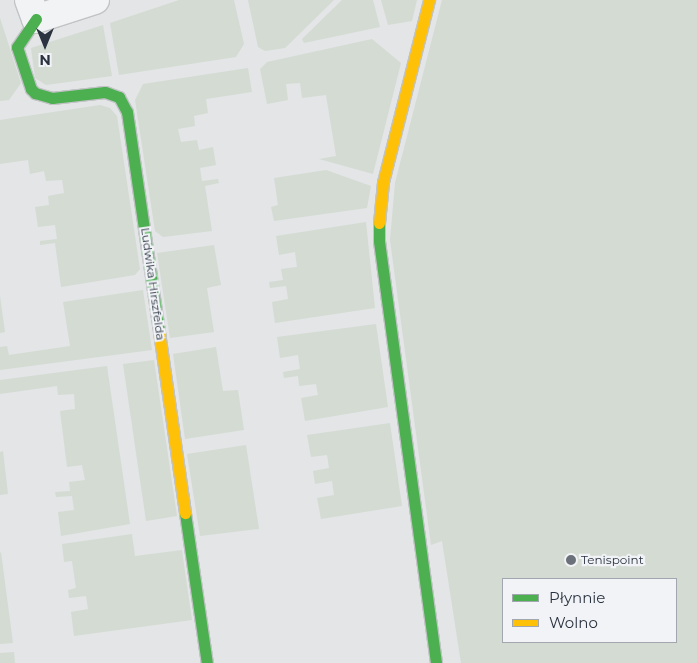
<!DOCTYPE html>
<html>
<head>
<meta charset="utf-8">
<style>
  body { margin:0 }
  #map { position:relative; width:697px; height:663px; overflow:hidden; background:#e3e5e7; font-family:Montserrat,sans-serif }
  div>[style] { position:absolute }
  .green>* { inset:0; background:#d4dbd3 }
  .roads { filter:drop-shadow(1px 0 #c1c3c5) drop-shadow(-1px 0 #c1c3c5) drop-shadow(0 1px #c1c3c5) drop-shadow(0 -1px #c1c3c5) }
  .street>* { height:28px; margin:-14px; padding:0 14px; transform-origin:14px; border-radius:14px; background:#f2f3f5 }
  .fast>* { height:11px; margin:-5.5px; padding:0 5.5px; transform-origin:5.5px; border-radius:5.5px; background:#4caf50 }
  .slow>* { height:11px; margin:-5.5px; padding:0 5.5px; transform-origin:5.5px; border-radius:5.5px; background:#ffc107 }
  .dots>* { width:14px; height:14px; translate:-50% -50%; box-sizing:border-box; border:2px solid #f1f3f7; border-radius:50% }
  span { translate:-50% -50%; white-space:nowrap; text-align:center; line-height:1.15; -webkit-text-stroke:4.5px #f1f3f7; paint-order:stroke }
  .street-label { font-size:12px; color:#2b3340 }
  .poi-label { font-size:12px; color:#2b3340 }
  .left { translate:0 -50%; text-align:left }
  .legend { position:absolute; left:502px; top:578px; width:175px; height:65px; box-sizing:border-box; background:#f1f3f7; border:1px solid #a2a6ae; margin:0; padding:6px 9px; list-style:none; font-size:15px; color:#2b3340 }
  .legend li { display:flex; align-items:center; gap:10px; height:25px }
  .legend b { width:25px; border:1px solid #a2a6ae }
  .north { position:absolute; left:20px; top:20px; width:50px; height:50px; -webkit-text-stroke:4px #f1f3f7; paint-order:stroke; rotate:180deg; font-size:14px; font-weight:700; line-height:20px; text-align:center; color:#2b3340 }
  .north::after { content:''; display:block; margin:auto; width:18px; height:22px; background:#2b3340; clip-path:polygon(50% 0,100% 100%,50% 72%,0 100%) }
</style>
</head>
<body>
<div id="map">
  <div class="green">
    <div style="clip-path:polygon(179px 0,234px 0,244px 44px,236px 57px,119px 75px,110px 23px)"></div>
    <div style="clip-path:polygon(248px 0,334px 0,285px 48px,265px 51px,258px 47px)"></div>
    <div style="clip-path:polygon(342px 0,373px 0,380px 27px,304px 43px,302px 39px)"></div>
    <div style="clip-path:polygon(381px 0,417px 0,412px 21px,388px 25px)"></div>
    <div style="clip-path:polygon(evenodd,442px 0,697px 0,697px 663px,461px 663px,442px 541px,431px 545px,390px 240px,395px 183px,442px 0,503px 579px,676px 579px,676px 642px,503px 642px,503px 579px)"></div>
    <div style="clip-path:polygon(0 18px,21px 83px,9px 100px,0 101px)"></div>
    <div style="clip-path:polygon(103px 25px,112px 76px,46px 85px,35px 78px,31px 48px)"></div>
    <div style="clip-path:polygon(372px 39px,401px 63px,373px 174px,319px 159px,336px 156px,326px 95px,302px 98px,300px 83px,286px 84px,288px 100px,267px 104px,260px 69px,267px 62px)"></div>
    <div style="clip-path:polygon(248px 68px,252px 92px,206px 99px,208px 113px,194px 116px,195px 126px,178px 129px,181px 142px,197px 140px,199px 150px,213px 147px,216px 165px,200px 168px,202px 181px,218px 179px,219px 183px,205px 186px,212px 231px,163px 237px,155px 231px,135px 100px,143px 84px)"></div>
    <div style="clip-path:polygon(100px 105px,110px 108px,117px 116px,140px 269px,135px 275px,61px 287px,55px 243px,40px 245px,40px 241px,57px 239px,55px 225px,38px 227px,35px 207px,49px 205px,48px 196px,64px 193px,62px 180px,46px 181px,44px 171px,30px 174px,28px 160px,0 164px,0 120px)"></div>
    <div style="clip-path:polygon(326px 170px,371px 186px,367px 208px,274px 221px,271px 207px,278px 205px,274px 178px)"></div>
    <div style="clip-path:polygon(366px 222px,375px 308px,275px 323px,272px 302px,288px 299px,286px 286px,270px 288px,269px 282px,283px 280px,281px 269px,297px 267px,295px 252px,279px 255px,276px 236px)"></div>
    <div style="clip-path:polygon(214px 245px,221px 285px,207px 288px,214px 332px,170px 338px,157px 253px)"></div>
    <div style="clip-path:polygon(143px 290px,152px 350px,0 370px,0 347px,7px 346px,9px 355px,70px 346px,63px 302px)"></div>
    <div style="clip-path:polygon(0 296px,5px 332px,0 333px)"></div>
    <div style="clip-path:polygon(376px 324px,388px 407px,305px 421px,301px 398px,318px 395px,316px 384px,299px 386px,298px 376px,284px 378px,283px 372px,300px 369px,298px 355px,280px 358px,277px 337px)"></div>
    <div style="clip-path:polygon(216px 347px,223px 391px,238px 390px,244px 430px,185px 439px,173px 354px)"></div>
    <div style="clip-path:polygon(154px 360px,177px 516px,146px 521px,123px 364px)"></div>
    <div style="clip-path:polygon(107px 366px,130px 524px,61px 536px,58px 512px,74px 510px,72px 496px,56px 497px,55px 492px,70px 491px,69px 482px,85px 480px,82px 465px,67px 467px,60px 411px,75px 409px,74px 394px,58px 395px,57px 386px,0 394px,0 380px)"></div>
    <div style="clip-path:polygon(390px 423px,402px 506px,321px 519px,317px 498px,334px 495px,332px 481px,315px 484px,313px 471px,329px 468px,327px 455px,311px 457px,307px 435px)"></div>
    <div style="clip-path:polygon(246px 445px,259px 529px,200px 536px,187px 454px)"></div>
    <div style="clip-path:polygon(3px 451px,8px 494px,0 495px,0 452px)"></div>
    <div style="clip-path:polygon(132px 534px,135px 556px,182px 550px,192px 620px,74px 636px,71px 612px,88px 609px,86px 596px,69px 598px,68px 590px,76px 588px,72px 561px,64px 562px,62px 544px)"></div>
    <div style="clip-path:polygon(1px 552px,13px 643px,0 644px,0 553px)"></div>
    <div style="clip-path:polygon(14px 652px,15px 663px,0 663px,0 653px)"></div>
  </div>
  <div class="roads">
    <div class="street">
      <div style="left:29px;top:0;width:20px;rotate:70deg"></div>
      <div style="left:36px;top:19px;width:62px;rotate:-17.9deg"></div>
    </div>
    <div class="fast">
      <div style="left:36px;top:19px;width:34px;rotate:124deg"></div>
      <div style="left:17px;top:47px;width:44px;rotate:71.6deg"></div>
      <div style="left:31px;top:89px;width:6px;rotate:45deg"></div>
      <div style="left:35px;top:93px;width:18px;rotate:16deg"></div>
      <div style="left:52px;top:98px;width:53px;rotate:-6.5deg"></div>
      <div style="left:105px;top:92px;width:15px;rotate:20deg"></div>
      <div style="left:119px;top:97px;width:17px;rotate:62deg"></div>
      <div style="left:127px;top:112px;width:222px;rotate:81.7deg"></div>
      <div style="left:379px;top:223px;width:18px;rotate:90deg"></div>
      <div style="left:379px;top:241px;width:426px;rotate:82.3deg"></div>
      <div style="left:185px;top:513px;width:152px;rotate:81.7deg"></div>
    </div>
    <div class="slow">
      <div style="left:379px;top:223px;width:41px;rotate:-84.4deg"></div>
      <div style="left:383px;top:182px;width:188px;rotate:-75.8deg"></div>
      <div style="left:159px;top:332px;width:183px;rotate:81.8deg"></div>
    </div>
  </div>
  <div class="dots">
    <div style="left:571px;top:560px;background:#6b717a"></div>
  </div>
  <div class="street-label">
    <span style="left:153px;top:284px;rotate:82deg">Ludwika Hirszfelda</span>
  </div>
  <div class="poi-label">
    <span class="left" style="left:581px;top:560px">Tenispoint</span>
  </div>
  <ul class="legend">
  <li><b style="height:6px;background:#4caf50"></b>Płynnie</li>
  <li><b style="height:6px;background:#ffc107"></b>Wolno</li>
  </ul>
  <div class="north">N</div>
</div>
</body>
</html>
